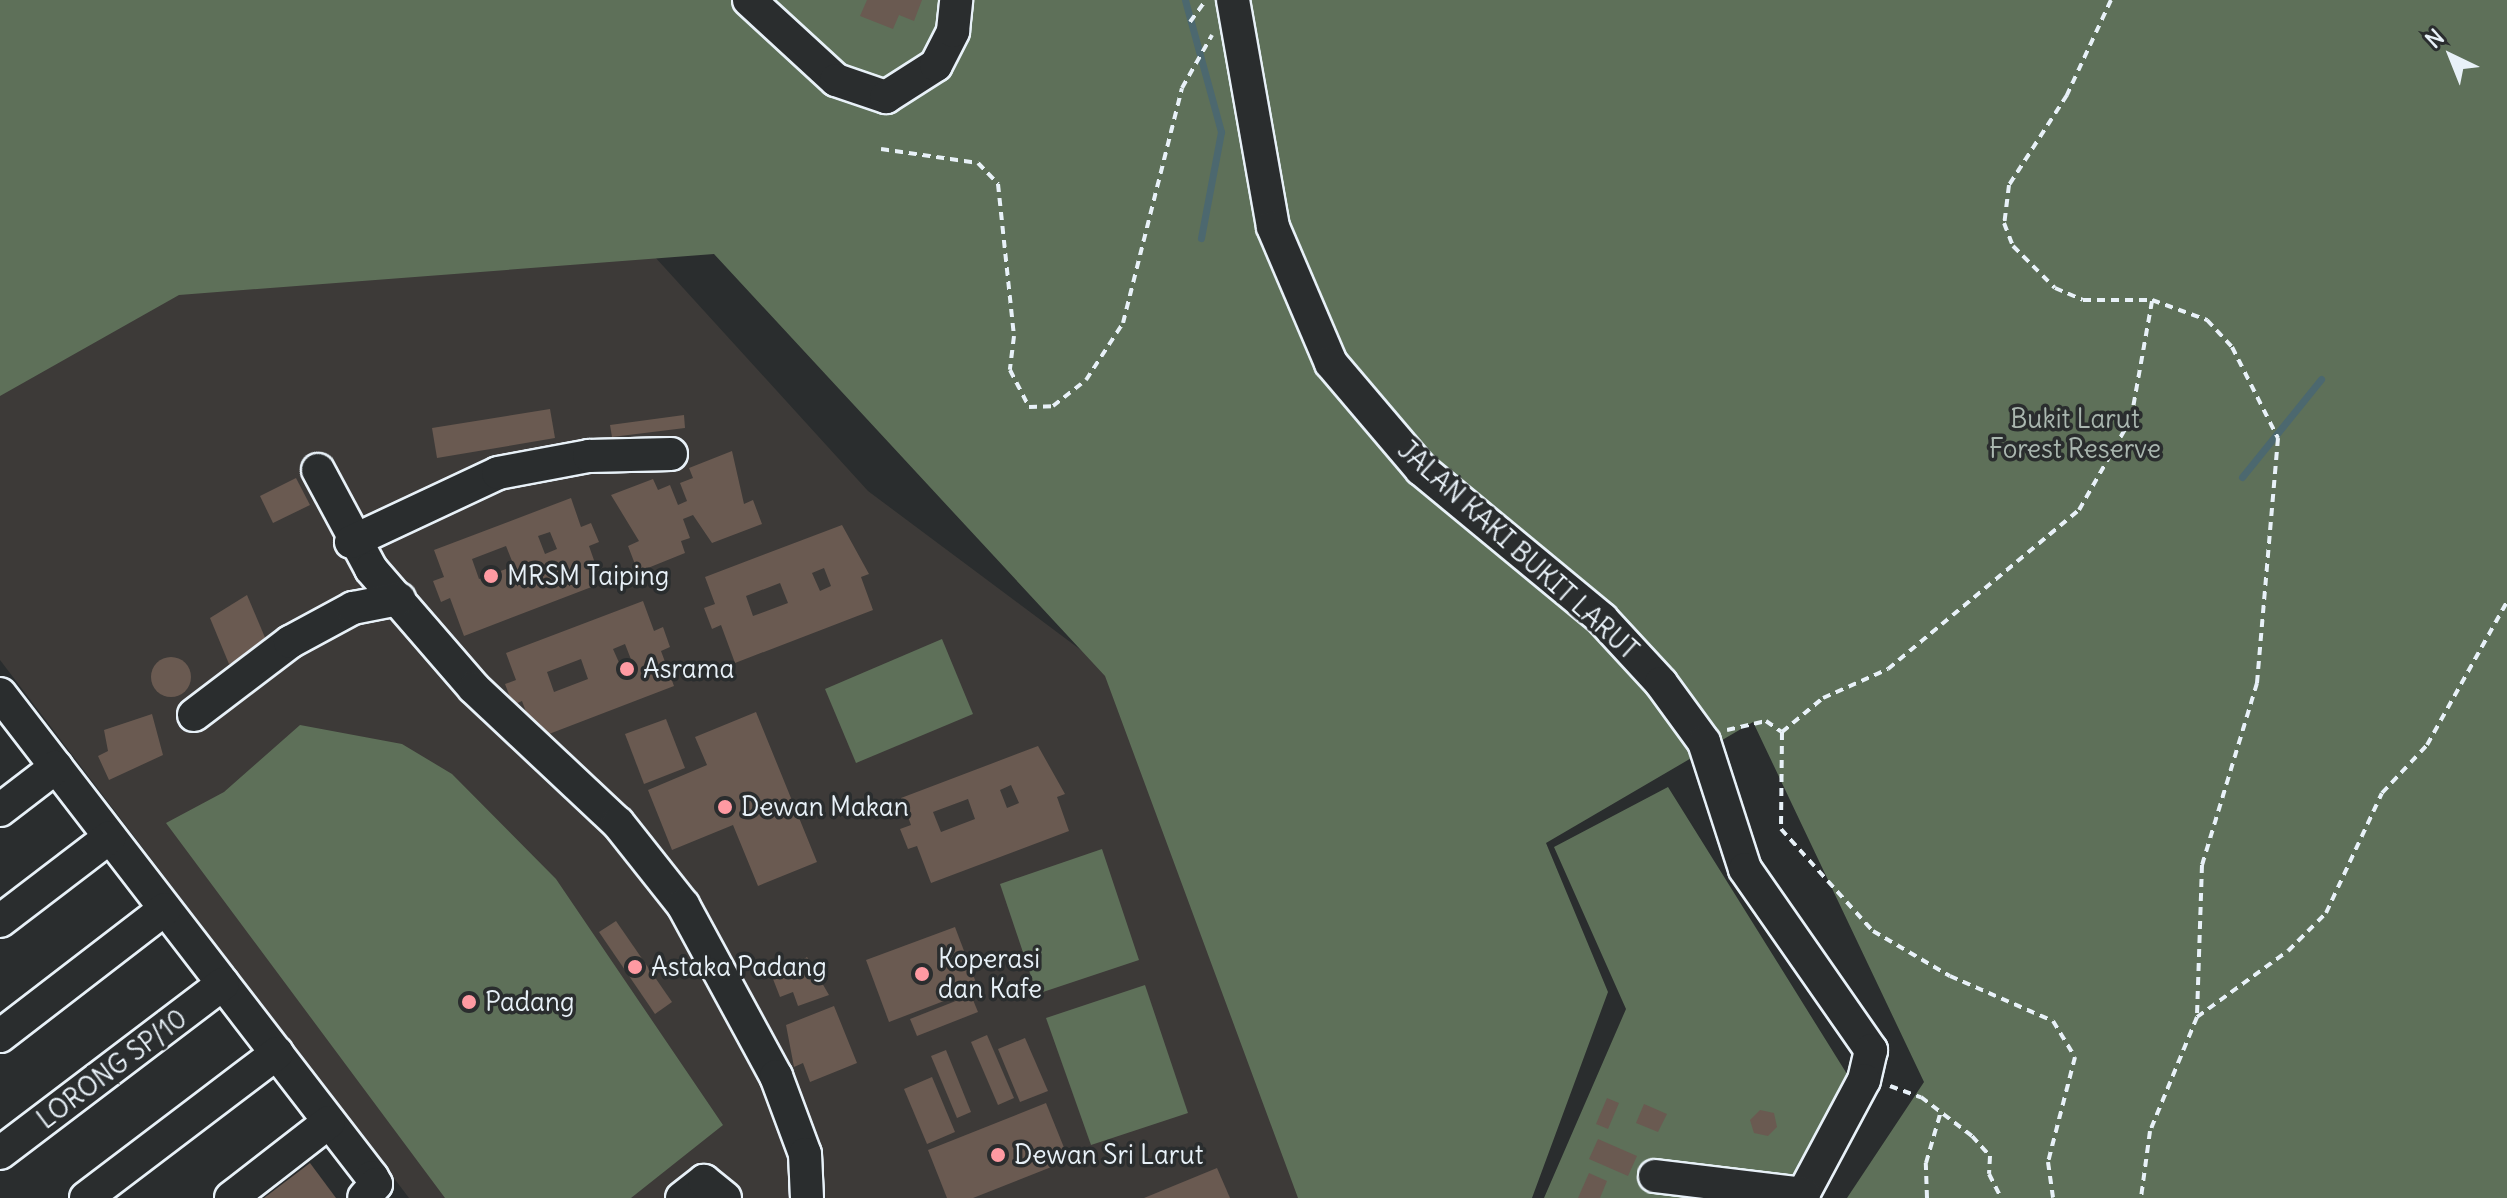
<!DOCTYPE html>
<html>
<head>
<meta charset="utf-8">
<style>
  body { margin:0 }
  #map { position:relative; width:2507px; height:1198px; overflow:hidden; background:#2a2d2e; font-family:Delius,sans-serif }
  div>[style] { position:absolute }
  .built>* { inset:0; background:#3d3a38 }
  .green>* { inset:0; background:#5e7059 }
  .stream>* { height:7px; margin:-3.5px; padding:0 3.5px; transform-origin:3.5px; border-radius:3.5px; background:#4c686f }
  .building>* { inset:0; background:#6a5a51 }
  .round { border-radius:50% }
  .path>* { height:4px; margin-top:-2px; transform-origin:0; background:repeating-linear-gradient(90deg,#e8f1f8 0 8px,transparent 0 14px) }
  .roads { filter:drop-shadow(2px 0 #e8f1f8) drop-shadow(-2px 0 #e8f1f8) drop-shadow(0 2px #e8f1f8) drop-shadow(0 -2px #e8f1f8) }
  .minor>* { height:32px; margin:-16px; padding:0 16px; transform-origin:16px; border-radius:16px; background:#2a2d2e }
  .dots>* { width:22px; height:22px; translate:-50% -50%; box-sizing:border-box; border:4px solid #2a2d2e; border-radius:50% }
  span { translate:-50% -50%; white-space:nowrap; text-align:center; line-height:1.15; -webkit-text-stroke:7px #2a2d2e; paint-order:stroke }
  .park-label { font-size:26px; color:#aab7b0 }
  .street-label { font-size:26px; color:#e8f1f8 }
  .poi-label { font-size:26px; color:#e8f1f8 }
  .left { translate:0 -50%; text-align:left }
  .north { position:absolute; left:2411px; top:16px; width:80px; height:80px; -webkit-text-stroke:6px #2a2d2e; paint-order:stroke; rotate:317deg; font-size:22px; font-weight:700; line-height:32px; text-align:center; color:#e8f1f8 }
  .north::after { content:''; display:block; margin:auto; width:28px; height:36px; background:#e8f1f8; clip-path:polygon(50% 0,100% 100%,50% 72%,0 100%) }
</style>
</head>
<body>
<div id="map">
  <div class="built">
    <div style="clip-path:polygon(0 0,421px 0,868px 491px,1291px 807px,1430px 1198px,409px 1198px,0 660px)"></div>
  </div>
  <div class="green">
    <div style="clip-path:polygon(0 0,2507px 0,2507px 1198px,1847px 1198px,1924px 1082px,1753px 722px,1546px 843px,1608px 992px,1532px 1198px,1298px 1198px,1105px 676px,714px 254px,179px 295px,0 396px)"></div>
    <div style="clip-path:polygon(942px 639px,973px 714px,856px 763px,825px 689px)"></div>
    <div style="clip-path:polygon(300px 725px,402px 744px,452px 774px,556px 879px,723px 1125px,631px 1198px,445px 1198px,166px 823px,224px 792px)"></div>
    <div style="clip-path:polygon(1668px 787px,1852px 1082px,1783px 1198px,1544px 1198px,1626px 1009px,1554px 847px)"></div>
    <div style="clip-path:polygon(1102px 849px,1139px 960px,1037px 994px,1000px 884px)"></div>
    <div style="clip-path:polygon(1145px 985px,1188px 1113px,1091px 1145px,1046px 1018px)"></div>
  </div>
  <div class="stream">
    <div style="left:1185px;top:0;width:137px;rotate:74.7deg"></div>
    <div style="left:1221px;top:132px;width:108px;rotate:100.7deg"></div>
    <div style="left:2242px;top:477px;width:126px;rotate:-51.1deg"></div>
  </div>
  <div class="building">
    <div style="clip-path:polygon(867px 0,922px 0,914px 21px,899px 15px,893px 29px,860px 16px)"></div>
    <div style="clip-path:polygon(550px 409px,555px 438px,437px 458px,432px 428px)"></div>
    <div style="clip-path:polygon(684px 415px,685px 428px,612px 437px,610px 425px)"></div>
    <div style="clip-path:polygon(732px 451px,744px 504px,753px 500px,762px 524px,712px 543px,693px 515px,683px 519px,690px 538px,681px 541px,685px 553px,638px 572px,628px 546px,639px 541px,611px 495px,653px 479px,658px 490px,670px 485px,678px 505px,687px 501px,680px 483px,693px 478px,689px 468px)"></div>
    <div style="clip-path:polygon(296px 478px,310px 505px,273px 523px,260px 496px)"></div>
    <div style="clip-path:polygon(evenodd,571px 498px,581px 527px,591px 523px,599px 542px,589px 546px,602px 583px,464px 636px,450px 598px,441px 602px,433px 581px,444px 577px,434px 550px,571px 498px,550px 532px,557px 549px,545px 554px,538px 536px,550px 532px,571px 498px,506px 546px,514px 566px,479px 579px,472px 559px,506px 546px)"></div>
    <div style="clip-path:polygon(evenodd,842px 525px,869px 574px,861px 577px,873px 610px,735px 663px,721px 625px,712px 629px,704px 608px,715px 604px,705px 577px,842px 525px,824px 568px,831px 586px,820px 591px,812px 573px,824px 568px,842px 525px,780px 583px,788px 603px,753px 616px,746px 596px,780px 583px)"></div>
    <div style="clip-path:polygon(247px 595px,269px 647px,229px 664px,210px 618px)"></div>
    <div style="clip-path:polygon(evenodd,643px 601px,654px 631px,663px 627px,670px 647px,661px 651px,674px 686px,536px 739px,522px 701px,513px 705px,505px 684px,516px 680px,506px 653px,643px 601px,625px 644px,632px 662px,621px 667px,613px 649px,625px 644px,643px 601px,581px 659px,588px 679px,554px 692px,547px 672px,581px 659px)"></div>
    <div class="round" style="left:151px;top:657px;width:40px;height:40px"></div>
    <div style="clip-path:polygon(756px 712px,817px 862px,758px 886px,733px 825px,672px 850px,648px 790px,707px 765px,695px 737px)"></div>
    <div style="clip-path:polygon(152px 714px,163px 755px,109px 780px,98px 756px,108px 751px,104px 730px)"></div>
    <div style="clip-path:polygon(666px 719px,685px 768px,644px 784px,625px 734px)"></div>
    <div style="clip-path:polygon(evenodd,1038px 746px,1065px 794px,1057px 797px,1069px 831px,931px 883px,917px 846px,908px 849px,900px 829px,911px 825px,901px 798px,1038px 746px,1011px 785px,1019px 803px,1007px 808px,1000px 790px,1011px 785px,1038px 746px,968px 799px,975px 819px,941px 832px,933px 812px,968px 799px)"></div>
    <div style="clip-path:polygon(616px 921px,672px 1002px,655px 1014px,599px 932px)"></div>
    <div style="clip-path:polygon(955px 927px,978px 988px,889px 1022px,866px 960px)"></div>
    <div style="clip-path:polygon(807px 957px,829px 995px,798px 1006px,793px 992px,780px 997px,773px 979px)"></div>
    <div style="clip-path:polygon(971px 995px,978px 1012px,917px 1036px,910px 1019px)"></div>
    <div style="clip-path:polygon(834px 1006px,857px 1063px,810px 1082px,803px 1063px,794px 1067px,786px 1025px)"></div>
    <div style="clip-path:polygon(987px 1035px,1014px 1098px,998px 1105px,971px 1042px)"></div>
    <div style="clip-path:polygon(1025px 1038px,1048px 1091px,1020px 1102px,998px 1049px)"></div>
    <div style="clip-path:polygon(946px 1050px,971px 1112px,957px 1118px,931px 1056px)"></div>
    <div style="clip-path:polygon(932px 1077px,955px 1132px,927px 1144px,904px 1089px)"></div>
    <div style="clip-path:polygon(1607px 1098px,1619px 1103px,1608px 1129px,1596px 1124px)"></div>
    <div style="clip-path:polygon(1046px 1103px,1069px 1160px,973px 1198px,947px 1198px,928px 1150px)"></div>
    <div style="clip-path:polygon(1644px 1104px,1667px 1114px,1658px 1132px,1636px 1123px)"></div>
    <div style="clip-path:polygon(1760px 1110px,1774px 1113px,1777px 1127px,1768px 1136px,1754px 1133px,1750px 1120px)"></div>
    <div style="clip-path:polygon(1598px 1139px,1637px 1156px,1628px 1176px,1589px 1159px)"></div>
    <div style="clip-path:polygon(310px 1163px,336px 1198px,264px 1198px)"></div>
    <div style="clip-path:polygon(1217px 1168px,1230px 1198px,1144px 1198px)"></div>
    <div style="clip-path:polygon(1589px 1173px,1607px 1181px,1600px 1198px,1578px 1198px)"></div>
  </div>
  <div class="path">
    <div style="left:2111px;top:0;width:105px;rotate:114.9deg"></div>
    <div style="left:2067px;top:95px;width:107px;rotate:122.8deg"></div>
    <div style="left:2009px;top:185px;width:38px;rotate:97deg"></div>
    <div style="left:2004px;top:223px;width:25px;rotate:69deg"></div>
    <div style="left:2013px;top:246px;width:59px;rotate:45deg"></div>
    <div style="left:2055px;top:288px;width:30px;rotate:23deg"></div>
    <div style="left:2083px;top:300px;width:69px"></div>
    <div style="left:2152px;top:300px;width:59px;rotate:20deg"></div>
    <div style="left:2207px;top:320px;width:37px;rotate:47deg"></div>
    <div style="left:2232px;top:347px;width:102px;rotate:63.2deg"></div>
    <div style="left:2278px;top:438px;width:246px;rotate:94.9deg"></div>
    <div style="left:2257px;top:683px;width:190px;rotate:106.8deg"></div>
    <div style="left:2202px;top:865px;width:152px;rotate:91.9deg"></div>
    <div style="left:2197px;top:1017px;width:123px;rotate:112.4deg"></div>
    <div style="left:2150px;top:1131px;width:68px;rotate:97.7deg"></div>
    <div style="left:1190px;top:22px;width:27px;rotate:-54deg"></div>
    <div style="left:881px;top:149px;width:98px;rotate:8.2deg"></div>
    <div style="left:978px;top:163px;width:29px;rotate:46deg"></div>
    <div style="left:998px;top:184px;width:153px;rotate:84deg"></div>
    <div style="left:1014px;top:336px;width:34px;rotate:97deg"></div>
    <div style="left:1010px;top:370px;width:42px;rotate:62.8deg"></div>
    <div style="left:1029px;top:407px;width:24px;rotate:-2deg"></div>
    <div style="left:1053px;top:406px;width:42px;rotate:-38.2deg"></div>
    <div style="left:1086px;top:380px;width:68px;rotate:-57deg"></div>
    <div style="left:1123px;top:323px;width:242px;rotate:-75.9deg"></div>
    <div style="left:1182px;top:88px;width:61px;rotate:-60.5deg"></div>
    <div style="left:1727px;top:730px;width:40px;rotate:-13deg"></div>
    <div style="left:1766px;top:721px;width:19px;rotate:35deg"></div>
    <div style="left:1782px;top:732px;width:97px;rotate:90.6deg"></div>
    <div style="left:1781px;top:829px;width:137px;rotate:48deg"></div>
    <div style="left:1873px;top:931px;width:89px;rotate:30.3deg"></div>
    <div style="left:1950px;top:976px;width:112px;rotate:23.6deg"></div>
    <div style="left:2053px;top:1021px;width:42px;rotate:58.6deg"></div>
    <div style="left:2075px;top:1057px;width:108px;rotate:104.4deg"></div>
    <div style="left:2048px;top:1162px;width:36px;rotate:82deg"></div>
    <div style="left:1782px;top:732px;width:53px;rotate:-39.7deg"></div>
    <div style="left:1823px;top:698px;width:71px;rotate:-24deg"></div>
    <div style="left:1888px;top:669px;width:249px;rotate:-39.8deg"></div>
    <div style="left:2079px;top:510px;width:105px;rotate:-60.3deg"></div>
    <div style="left:2131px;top:419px;width:120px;rotate:-79.9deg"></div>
    <div style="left:2197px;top:1017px;width:112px;rotate:-36deg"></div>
    <div style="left:2288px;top:951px;width:54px;rotate:-45deg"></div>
    <div style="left:2326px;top:913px;width:132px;rotate:-65deg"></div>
    <div style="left:2382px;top:793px;width:66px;rotate:-46.8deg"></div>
    <div style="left:2427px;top:745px;width:164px;rotate:-60.8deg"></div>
    <div style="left:1890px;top:1086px;width:33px;rotate:20deg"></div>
    <div style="left:1921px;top:1097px;width:64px;rotate:37.4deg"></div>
    <div style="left:1972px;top:1136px;width:27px;rotate:48deg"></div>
    <div style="left:1990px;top:1156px;width:18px;rotate:93deg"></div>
    <div style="left:1989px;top:1174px;width:27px;rotate:63deg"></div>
    <div style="left:1927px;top:1198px;width:35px;rotate:-92deg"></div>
    <div style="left:1926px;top:1163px;width:54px;rotate:-73.9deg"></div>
  </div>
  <div class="roads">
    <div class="minor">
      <div style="left:749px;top:0;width:118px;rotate:42.6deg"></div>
      <div style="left:836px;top:80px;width:53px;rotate:18.8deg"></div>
      <div style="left:886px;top:97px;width:59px;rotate:-32.6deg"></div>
      <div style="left:936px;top:65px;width:38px;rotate:-63deg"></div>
      <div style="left:953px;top:31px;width:31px;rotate:-84deg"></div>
      <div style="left:1233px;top:0;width:230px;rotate:80deg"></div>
      <div style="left:1273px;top:227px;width:148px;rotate:66.9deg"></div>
      <div style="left:1331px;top:363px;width:139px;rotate:49.7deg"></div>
      <div style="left:1421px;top:469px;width:235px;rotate:39.6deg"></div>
      <div style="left:1602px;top:619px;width:87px;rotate:47.3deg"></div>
      <div style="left:1661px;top:683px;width:73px;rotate:53.9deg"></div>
      <div style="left:1704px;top:742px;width:133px;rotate:72.1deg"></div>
      <div style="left:1745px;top:869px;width:221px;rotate:55.2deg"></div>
      <div style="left:1871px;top:1050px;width:31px;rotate:103deg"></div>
      <div style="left:1864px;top:1080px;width:134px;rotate:118.1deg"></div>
      <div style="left:318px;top:470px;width:112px;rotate:61.8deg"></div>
      <div style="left:371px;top:569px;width:157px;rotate:49.1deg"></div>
      <div style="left:474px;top:688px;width:197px;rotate:43.2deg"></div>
      <div style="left:618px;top:823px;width:105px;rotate:51.6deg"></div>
      <div style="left:683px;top:905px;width:195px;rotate:61.5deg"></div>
      <div style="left:776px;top:1076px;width:83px;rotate:69.6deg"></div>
      <div style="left:805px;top:1154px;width:44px;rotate:87.4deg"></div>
      <div style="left:351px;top:542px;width:162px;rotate:-25.1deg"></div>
      <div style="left:498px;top:473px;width:93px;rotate:-10.6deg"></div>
      <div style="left:589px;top:456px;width:82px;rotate:-1.4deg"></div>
      <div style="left:0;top:694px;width:610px;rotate:52.4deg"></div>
      <div style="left:372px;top:1177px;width:8px;rotate:60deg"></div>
      <div style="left:376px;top:1184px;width:18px;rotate:131deg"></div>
      <div style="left:194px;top:715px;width:121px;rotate:-37.2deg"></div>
      <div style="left:290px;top:642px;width:72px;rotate:-28.4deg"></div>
      <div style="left:353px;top:608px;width:47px;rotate:-11.1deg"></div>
      <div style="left:0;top:810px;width:71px;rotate:-37.5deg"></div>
      <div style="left:0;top:921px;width:138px;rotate:-37.4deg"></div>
      <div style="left:0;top:1036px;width:208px;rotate:-37.6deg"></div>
      <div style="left:0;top:1153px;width:280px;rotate:-37.2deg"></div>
      <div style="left:1655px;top:1176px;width:150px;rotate:6.9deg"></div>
      <div style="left:86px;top:1198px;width:240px;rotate:-37.2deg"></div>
      <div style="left:231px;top:1198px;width:124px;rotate:-37.8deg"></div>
      <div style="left:682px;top:1198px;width:28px;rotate:-38deg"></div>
      <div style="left:704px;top:1181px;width:27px;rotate:39deg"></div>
    </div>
  </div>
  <div class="dots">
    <div style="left:491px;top:576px;background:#ff9aa2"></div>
    <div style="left:627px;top:669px;background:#ff9aa2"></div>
    <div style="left:725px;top:807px;background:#ff9aa2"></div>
    <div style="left:635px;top:967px;background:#ff9aa2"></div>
    <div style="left:922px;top:974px;background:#ff9aa2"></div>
    <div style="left:469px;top:1002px;background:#ff9aa2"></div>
    <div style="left:998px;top:1155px;background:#ff9aa2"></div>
  </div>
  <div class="park-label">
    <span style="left:2075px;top:434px">Bukit Larut<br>Forest Reserve</span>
  </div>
  <div class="street-label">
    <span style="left:1518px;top:550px;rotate:42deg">JALAN KAKI BUKIT LARUT</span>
    <span style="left:112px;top:1069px;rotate:-37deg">LORONG SP/10</span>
  </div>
  <div class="poi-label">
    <span class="left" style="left:507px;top:576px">MRSM Taiping</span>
    <span class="left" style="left:643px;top:669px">Asrama</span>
    <span class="left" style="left:741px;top:807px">Dewan Makan</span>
    <span class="left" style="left:938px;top:974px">Koperasi<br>dan Kafe</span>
    <span class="left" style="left:651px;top:967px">Astaka Padang</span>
    <span class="left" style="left:485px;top:1002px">Padang</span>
    <span class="left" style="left:1014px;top:1155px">Dewan Sri Larut</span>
  </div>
  <div class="north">N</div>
</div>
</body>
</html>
